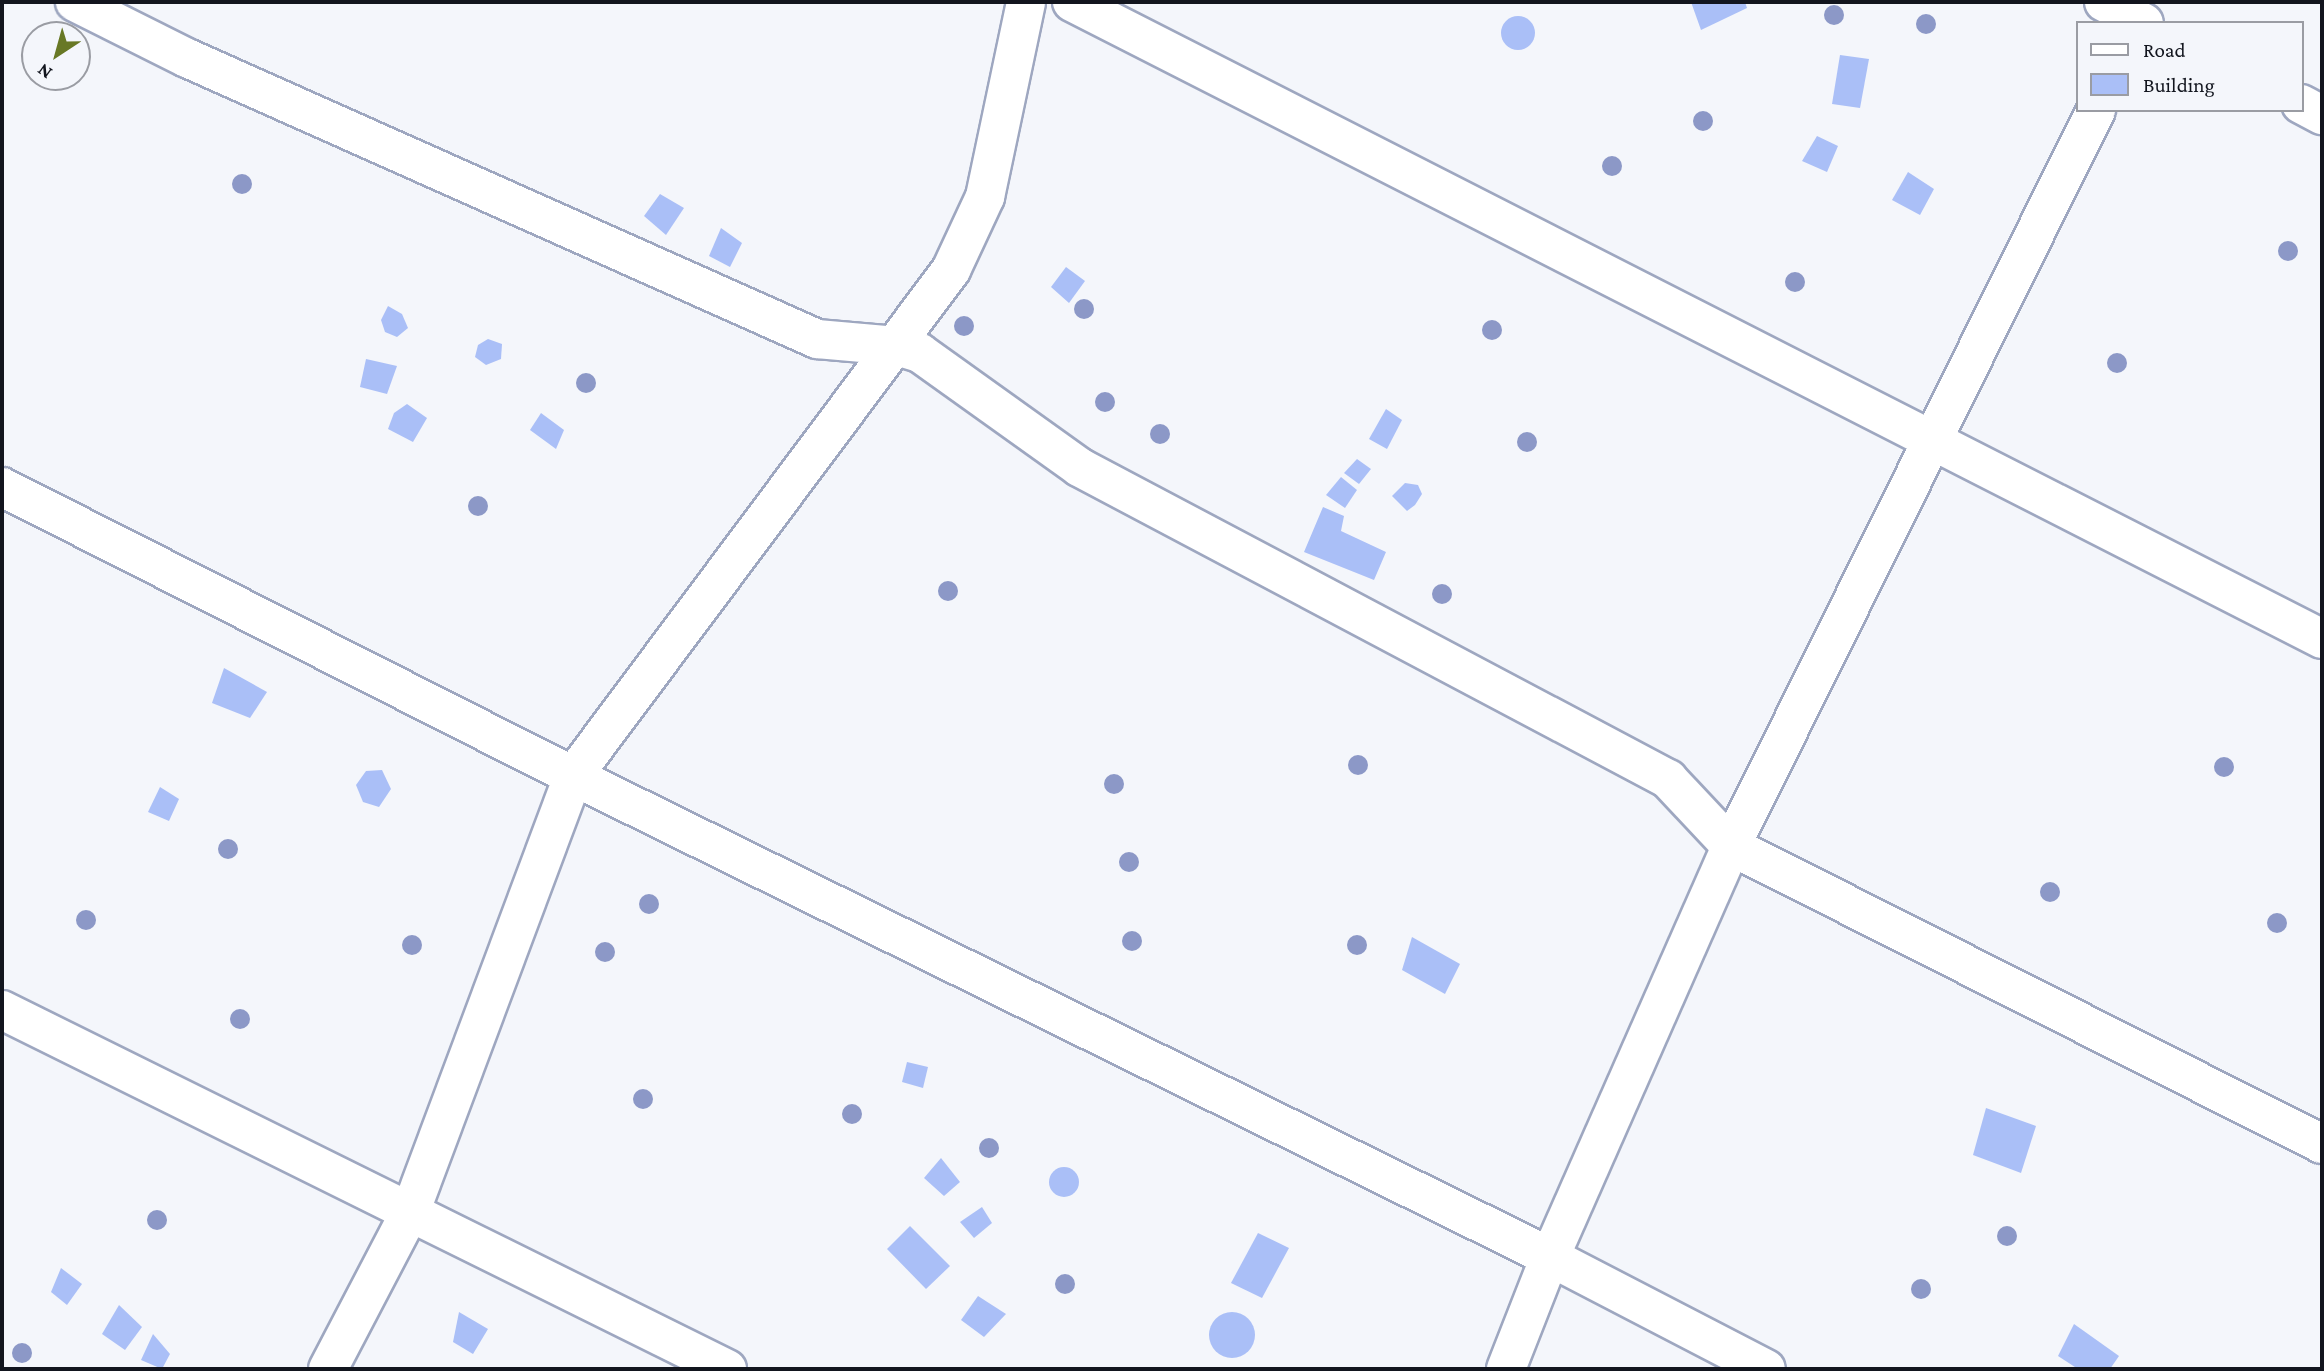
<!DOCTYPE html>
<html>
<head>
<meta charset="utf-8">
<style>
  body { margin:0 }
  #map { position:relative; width:2324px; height:1371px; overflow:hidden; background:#f4f6fb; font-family:"Crimson Pro",serif }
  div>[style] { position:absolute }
  .building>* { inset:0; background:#aabff7 }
  .round { border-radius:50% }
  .roads { filter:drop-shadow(2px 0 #9ea7c0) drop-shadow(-2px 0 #9ea7c0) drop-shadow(0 2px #9ea7c0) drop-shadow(0 -2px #9ea7c0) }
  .minor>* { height:38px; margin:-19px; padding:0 19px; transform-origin:19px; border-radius:19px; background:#fff }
  .trees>* { width:20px; height:20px; margin:-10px; border-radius:50%; background:#8c98c7 }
  span { translate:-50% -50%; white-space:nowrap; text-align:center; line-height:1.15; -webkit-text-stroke:7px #f4f6fb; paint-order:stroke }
  .frame { position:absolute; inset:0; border:4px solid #12151e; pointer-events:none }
  .legend { position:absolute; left:2076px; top:21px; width:228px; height:91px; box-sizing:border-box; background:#f4f6fb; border:2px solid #9a9ca3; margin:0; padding:9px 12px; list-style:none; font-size:21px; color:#12151e }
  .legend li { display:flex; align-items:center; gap:14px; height:35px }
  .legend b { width:35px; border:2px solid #9a9ca3 }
  .north { position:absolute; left:21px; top:21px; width:70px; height:70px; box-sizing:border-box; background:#f4f6fb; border:2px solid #9a9ca3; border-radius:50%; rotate:216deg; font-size:19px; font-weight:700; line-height:28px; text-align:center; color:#12151e }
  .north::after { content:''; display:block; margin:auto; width:24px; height:32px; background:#687825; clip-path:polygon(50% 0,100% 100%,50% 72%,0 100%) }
</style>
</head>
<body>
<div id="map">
  <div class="building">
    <div style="clip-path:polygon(1691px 2px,1745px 2px,1747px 8px,1701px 30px)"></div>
    <div class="round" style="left:1501px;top:16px;width:34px;height:34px"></div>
    <div style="clip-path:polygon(1840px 55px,1869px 59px,1860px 108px,1832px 104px)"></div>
    <div style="clip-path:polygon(1817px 136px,1838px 146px,1827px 172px,1802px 161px)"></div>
    <div style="clip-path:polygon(1908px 172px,1934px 189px,1920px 215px,1892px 200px)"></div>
    <div style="clip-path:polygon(660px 194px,684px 208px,666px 235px,644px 216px)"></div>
    <div style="clip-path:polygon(721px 228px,742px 243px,730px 267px,709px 256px)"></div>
    <div style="clip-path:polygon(1066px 267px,1085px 281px,1069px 303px,1051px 287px)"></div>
    <div style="clip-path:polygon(388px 306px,402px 314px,408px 328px,397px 337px,385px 332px,381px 320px)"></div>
    <div style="clip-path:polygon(488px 339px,502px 344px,501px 359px,486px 365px,475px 357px,478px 345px)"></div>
    <div style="clip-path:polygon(366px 359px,397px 366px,387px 394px,360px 387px)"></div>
    <div style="clip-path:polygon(407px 404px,427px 418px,413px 442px,388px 429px,394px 413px)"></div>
    <div style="clip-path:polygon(1386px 409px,1402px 420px,1387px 449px,1369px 439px)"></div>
    <div style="clip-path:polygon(541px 413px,564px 430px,556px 449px,530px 430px)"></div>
    <div style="clip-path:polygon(1357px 459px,1371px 469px,1359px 484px,1344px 473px)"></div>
    <div style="clip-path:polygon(1341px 477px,1357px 490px,1345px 508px,1326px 495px)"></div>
    <div style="clip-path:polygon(1405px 483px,1418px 485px,1422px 494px,1415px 505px,1407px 511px,1392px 496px)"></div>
    <div style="clip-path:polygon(1323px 507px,1344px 516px,1341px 531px,1386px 552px,1374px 580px,1304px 552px)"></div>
    <div style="clip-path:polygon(224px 668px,267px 692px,250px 718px,212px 703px)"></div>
    <div style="clip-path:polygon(382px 770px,391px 789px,379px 807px,363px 802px,356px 785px,366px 771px)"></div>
    <div style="clip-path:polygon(160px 787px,179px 799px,169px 821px,148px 812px)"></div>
    <div style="clip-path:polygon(1412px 937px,1460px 964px,1445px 994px,1402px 970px)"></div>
    <div style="clip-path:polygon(907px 1062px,928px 1067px,923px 1088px,902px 1082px)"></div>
    <div style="clip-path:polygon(1986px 1108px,2036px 1126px,2021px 1173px,1973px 1155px)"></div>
    <div style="clip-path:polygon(941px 1158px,960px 1182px,944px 1196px,924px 1178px)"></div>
    <div class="round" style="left:1049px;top:1167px;width:30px;height:30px"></div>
    <div style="clip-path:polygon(982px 1207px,992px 1223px,974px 1238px,960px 1222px)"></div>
    <div style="clip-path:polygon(910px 1226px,950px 1266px,926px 1289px,887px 1249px)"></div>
    <div style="clip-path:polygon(1258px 1233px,1289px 1248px,1262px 1298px,1231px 1283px)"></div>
    <div style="clip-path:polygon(61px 1268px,82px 1284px,67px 1305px,51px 1292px)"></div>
    <div style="clip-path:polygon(978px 1296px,1006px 1314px,984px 1337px,961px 1320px)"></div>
    <div style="clip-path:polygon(119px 1305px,142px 1327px,125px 1350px,102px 1334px)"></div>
    <div class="round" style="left:1209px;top:1312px;width:46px;height:46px"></div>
    <div style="clip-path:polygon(459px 1312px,488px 1329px,473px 1354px,453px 1342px)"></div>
    <div style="clip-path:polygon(2074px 1324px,2119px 1356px,2110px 1369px,2078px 1369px,2058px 1356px)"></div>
    <div style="clip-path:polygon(153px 1334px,170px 1354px,162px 1369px,141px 1360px)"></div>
  </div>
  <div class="roads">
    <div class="minor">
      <div style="left:75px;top:2px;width:125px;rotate:26.6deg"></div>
      <div style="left:187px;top:58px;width:690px;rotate:24.04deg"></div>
      <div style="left:817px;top:339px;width:80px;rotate:5deg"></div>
      <div style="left:897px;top:346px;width:24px;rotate:17deg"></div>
      <div style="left:920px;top:353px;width:196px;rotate:35.6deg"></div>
      <div style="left:1079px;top:467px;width:667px;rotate:27.91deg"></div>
      <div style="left:1668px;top:779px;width:92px;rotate:46.8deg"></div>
      <div style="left:1731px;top:846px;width:662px;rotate:26.76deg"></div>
      <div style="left:1072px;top:2px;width:1403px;rotate:27deg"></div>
      <div style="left:2104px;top:2px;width:45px;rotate:27.7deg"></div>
      <div style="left:2301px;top:104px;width:24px;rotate:28deg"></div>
      <div style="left:2px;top:487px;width:640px;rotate:26.85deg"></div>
      <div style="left:573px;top:776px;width:1089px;rotate:26.21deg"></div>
      <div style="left:1550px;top:1257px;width:243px;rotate:27.4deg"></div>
      <div style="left:2px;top:1010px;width:809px;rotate:26.34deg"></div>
      <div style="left:328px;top:1369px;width:179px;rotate:-62.4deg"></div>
      <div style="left:411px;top:1210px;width:463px;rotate:-69.5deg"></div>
      <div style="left:573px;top:776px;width:632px;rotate:-53.24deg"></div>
      <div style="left:951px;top:270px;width:81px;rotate:-65deg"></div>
      <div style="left:985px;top:197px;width:199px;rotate:-78.1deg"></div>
      <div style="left:1506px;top:1369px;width:120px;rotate:-68.6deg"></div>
      <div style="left:1550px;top:1257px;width:449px;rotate:-66.2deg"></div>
      <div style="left:1731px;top:846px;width:822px;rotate:-63.62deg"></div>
    </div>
  </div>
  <div class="trees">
    <div style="left:1834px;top:15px"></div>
    <div style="left:1926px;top:24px"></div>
    <div style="left:1703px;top:121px"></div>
    <div style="left:1612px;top:166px"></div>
    <div style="left:242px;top:184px"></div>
    <div style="left:2288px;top:251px"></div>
    <div style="left:1795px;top:282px"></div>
    <div style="left:1084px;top:309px"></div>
    <div style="left:964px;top:326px"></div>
    <div style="left:1492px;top:330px"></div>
    <div style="left:2117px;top:363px"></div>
    <div style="left:586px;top:383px"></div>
    <div style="left:1105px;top:402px"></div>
    <div style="left:1160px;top:434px"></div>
    <div style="left:1527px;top:442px"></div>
    <div style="left:478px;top:506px"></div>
    <div style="left:948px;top:591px"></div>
    <div style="left:1442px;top:594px"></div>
    <div style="left:1358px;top:765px"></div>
    <div style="left:2224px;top:767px"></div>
    <div style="left:1114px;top:784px"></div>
    <div style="left:228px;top:849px"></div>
    <div style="left:1129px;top:862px"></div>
    <div style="left:2050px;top:892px"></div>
    <div style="left:649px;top:904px"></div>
    <div style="left:86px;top:920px"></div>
    <div style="left:2277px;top:923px"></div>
    <div style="left:1132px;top:941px"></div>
    <div style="left:412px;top:945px"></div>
    <div style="left:1357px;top:945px"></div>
    <div style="left:605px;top:952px"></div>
    <div style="left:240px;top:1019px"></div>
    <div style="left:643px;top:1099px"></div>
    <div style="left:852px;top:1114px"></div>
    <div style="left:989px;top:1148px"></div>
    <div style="left:157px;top:1220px"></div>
    <div style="left:2007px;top:1236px"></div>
    <div style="left:1065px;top:1284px"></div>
    <div style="left:1921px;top:1289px"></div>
    <div style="left:22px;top:1353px"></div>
  </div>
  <div class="frame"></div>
  <ul class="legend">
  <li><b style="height:9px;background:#fff"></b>Road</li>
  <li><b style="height:19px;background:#aabff7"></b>Building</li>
  </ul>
  <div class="north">N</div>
</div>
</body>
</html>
